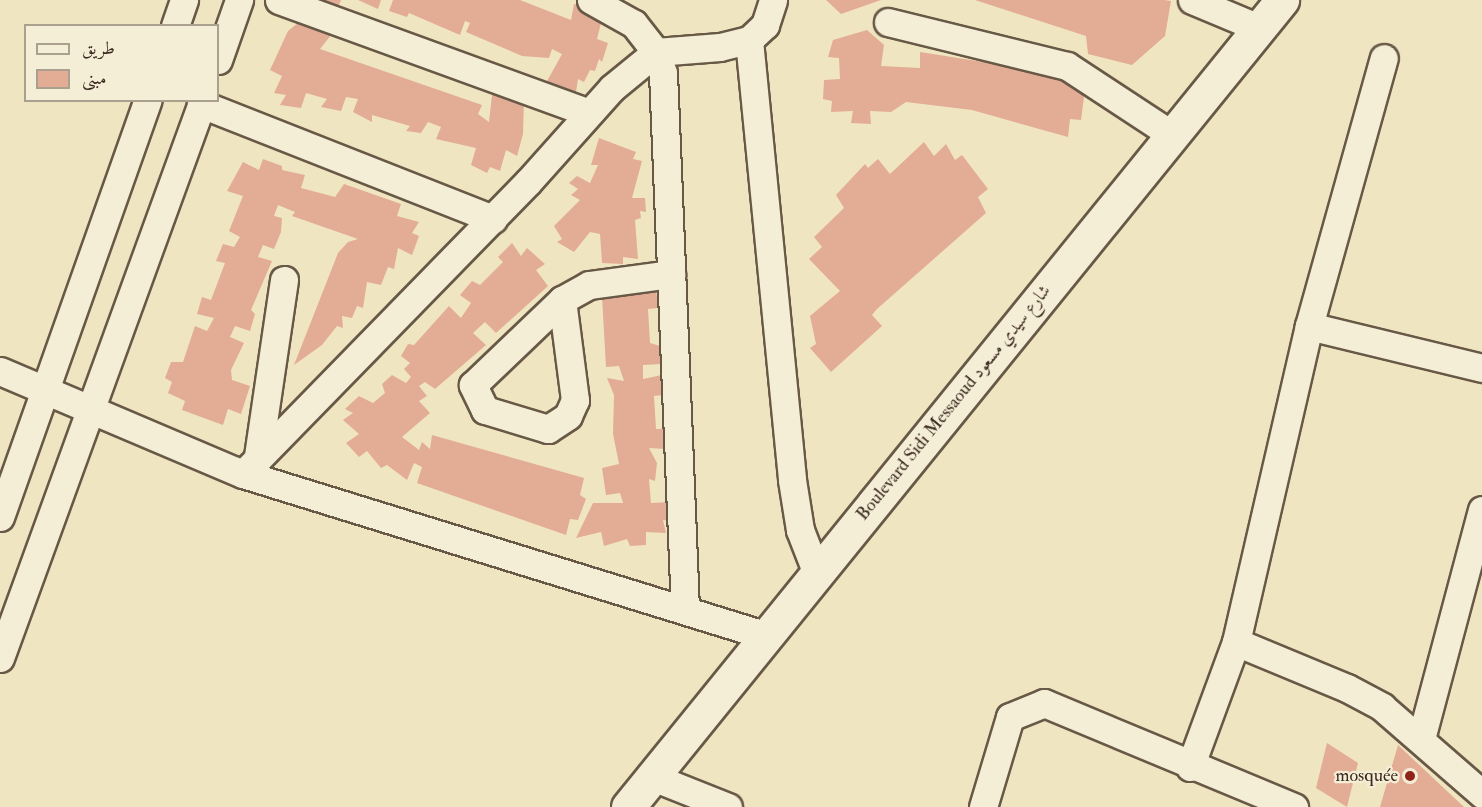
<!DOCTYPE html>
<html>
<head>
<meta charset="utf-8">
<style>
  body { margin:0 }
  #map { position:relative; width:1482px; height:807px; overflow:hidden; background:#f0e5c1; font-family:"IM FELL Double Pica",Amiri,serif }
  div>[style] { position:absolute }
  .building>* { inset:0; background:#e3ac95 }
  .roads { filter:drop-shadow(2px 0 #685947) drop-shadow(-2px 0 #685947) drop-shadow(0 2px #685947) drop-shadow(0 -2px #685947) }
  .minor>* { height:27px; margin:-13.5px; padding:0 13.5px; transform-origin:13.5px; border-radius:13.5px; background:#f5eed7 }
  .tertiary>* { height:33px; margin:-16.5px; padding:0 16.5px; transform-origin:16.5px; border-radius:16.5px; background:#f5eed7 }
  .dots>* { width:16px; height:16px; translate:-50% -50%; box-sizing:border-box; border:3px solid #f5eed7; border-radius:50% }
  span { translate:-50% -50%; white-space:nowrap; text-align:center; line-height:1.15; -webkit-text-stroke:4.5px #f5eed7; paint-order:stroke }
  .street-label { font-size:18px; color:#3b2a1e }
  .poi-label { font-size:18px; color:#3b2a1e }
  .right { translate:-100% -50%; text-align:right }
  .legend { position:absolute; left:24px; top:24px; width:195px; height:78px; box-sizing:border-box; background:#f5eed7; border:2px solid #aba08d; margin:0; padding:8px 10px; list-style:none; font-size:18px; color:#3b2a1e }
  .legend li { display:flex; align-items:center; gap:12px; height:30px }
  .legend b { width:30px; border:2px solid #aba08d }
</style>
</head>
<body>
<div id="map">
  <div class="building">
    <div style="clip-path:polygon(310px 0,341px 0,335px 14px)"></div>
    <div style="clip-path:polygon(358px 0,381px 0,378px 9px)"></div>
    <div style="clip-path:polygon(393px 0,520px 0,571px 20px,574px 4px,592px 9px,602px 19px,597px 39px,608px 43px,602px 62px,599px 59px,595px 71px,590px 70px,584px 82px,578px 79px,576px 92px,546px 83px,562px 54px,552px 49px,549px 58px,522px 56px,466px 32px,470px 23px,465px 21px,460px 35px,409px 13px,407px 17px,389px 11px)"></div>
    <div style="clip-path:polygon(826px 0,881px 0,841px 14px)"></div>
    <div style="clip-path:polygon(975px 0,1164px 0,1171px 1px,1165px 36px,1132px 65px,1088px 54px,1086px 36px)"></div>
    <div style="clip-path:polygon(299px 22px,331px 35px,320px 49px,482px 105px,478px 114px,489px 122px,493px 86px,524px 97px,523px 134px,517px 156px,506px 150px,500px 171px,490px 167px,487px 173px,471px 165px,476px 148px,436px 139px,441px 127px,428px 122px,421px 133px,406px 131px,410px 126px,372px 115px,372px 122px,353px 112px,358px 99px,346px 97px,341px 111px,321px 107px,327px 99px,306px 93px,301px 108px,280px 105px,286px 95px,274px 93px,282px 76px,270px 70px,288px 31px)"></div>
    <div style="clip-path:polygon(867px 30px,884px 45px,881px 66px,920px 68px,920px 52px,1078px 77px,1084px 97px,1081px 120px,1070px 119px,1068px 137px,972px 110px,906px 102px,891px 112px,870px 111px,871px 124px,851px 123px,853px 111px,831px 112px,832px 101px,823px 99px,824px 80px,840px 79px,839px 58px,828px 57px,833px 40px)"></div>
    <div style="clip-path:polygon(599px 138px,636px 152px,633px 159px,642px 161px,632px 198px,645px 198px,646px 212px,640px 211px,641px 218px,635px 220px,638px 259px,623px 257px,623px 264px,602px 263px,600px 234px,590px 232px,574px 252px,557px 242px,562px 239px,554px 226px,580px 200px,571px 195px,578px 189px,569px 183px,577px 176px,590px 183px,598px 165px,591px 165px)"></div>
    <div style="clip-path:polygon(924px 142px,934px 156px,946px 144px,955px 160px,962px 155px,988px 189px,978px 197px,986px 213px,877px 309px,872px 315px,882px 326px,831px 372px,810px 348px,816px 344px,810px 316px,840px 291px,809px 259px,822px 247px,814px 237px,844px 208px,836px 195px,865px 164px,868px 168px,878px 159px,890px 174px)"></div>
    <div style="clip-path:polygon(263px 159px,282px 166px,282px 170px,305px 175px,301px 188px,335px 197px,344px 184px,401px 204px,397px 216px,419px 222px,412px 233px,419px 236px,412px 255px,398px 248px,394px 269px,388px 267px,381px 285px,367px 282px,363px 308px,357px 306px,352px 318px,342px 316px,343px 328px,337px 326px,322px 345px,294px 365px,338px 253px,348px 242px,358px 239px,292px 216px,295px 212px,278px 205px,274px 216px,282px 218px,281px 232px,274px 249px,263px 245px,258px 257px,272px 261px,251px 310px,255px 314px,250px 331px,235px 326px,230px 337px,244px 343px,231px 370px,232px 380px,250px 386px,241px 414px,228px 409px,223px 425px,182px 410px,185px 401px,168px 393px,172px 382px,165px 378px,171px 362px,183px 362px,195px 326px,207px 331px,214px 318px,197px 314px,202px 297px,211px 300px,225px 263px,216px 261px,223px 244px,234px 247px,240px 237px,229px 231px,243px 196px,227px 191px,243px 162px,259px 170px)"></div>
    <div style="clip-path:polygon(512px 243px,521px 256px,527px 248px,545px 264px,536px 270px,548px 286px,496px 333px,485px 322px,473px 333px,486px 345px,435px 389px,425px 382px,419px 386px,427px 396px,419px 401px,430px 413px,402px 437px,419px 450px,422px 442px,430px 449px,432px 435px,584px 478px,580px 495px,586px 499px,578px 520px,570px 519px,566px 535px,417px 483px,422px 467px,414px 463px,407px 480px,387px 465px,381px 468px,367px 451px,359px 457px,346px 443px,359px 434px,343px 420px,353px 413px,345px 409px,359px 396px,373px 403px,385px 393px,382px 384px,392px 375px,406px 383px,411px 377px,404px 369px,410px 363px,401px 356px,408px 344px,414px 345px,449px 306px,461px 318px,471px 303px,460px 295px,472px 281px,480px 285px,503px 262px,498px 257px)"></div>
    <div style="clip-path:polygon(656px 288px,658px 308px,648px 309px,650px 343px,660px 346px,661px 364px,643px 365px,643px 379px,662px 375px,663px 395px,654px 396px,656px 429px,665px 429px,666px 449px,649px 448px,657px 463px,655px 481px,649px 479px,651px 503px,670px 502px,671px 521px,663px 520px,666px 533px,646px 532px,646px 545px,630px 546px,627px 539px,604px 546px,601px 532px,576px 538px,593px 503px,623px 503px,620px 493px,606px 495px,602px 468px,619px 464px,613px 434px,614px 395px,607px 378px,624px 381px,619px 366px,606px 367px,602px 297px)"></div>
    <div style="clip-path:polygon(1327px 743px,1358px 763px,1347px 807px,1316px 788px)"></div>
    <div style="clip-path:polygon(1398px 745px,1464px 807px,1380px 807px)"></div>
  </div>
  <div class="roads">
    <div class="minor">
      <div style="left:279px;top:0;width:330px;rotate:20deg"></div>
      <div style="left:591px;top:0;width:49px;rotate:29.2deg"></div>
      <div style="left:634px;top:24px;width:36px;rotate:52deg"></div>
      <div style="left:656px;top:52px;width:22px;rotate:72deg"></div>
      <div style="left:663px;top:73px;width:537px;rotate:87.65deg"></div>
      <div style="left:1192px;top:0;width:73px;rotate:22.7deg"></div>
      <div style="left:888px;top:22px;width:184px;rotate:13.8deg"></div>
      <div style="left:1067px;top:66px;width:126px;rotate:33.3deg"></div>
      <div style="left:175px;top:26px;width:28px;rotate:-71deg"></div>
      <div style="left:749px;top:40px;width:442px;rotate:84.4deg"></div>
      <div style="left:792px;top:480px;width:51px;rotate:80.9deg"></div>
      <div style="left:800px;top:530px;width:44px;rotate:68.7deg"></div>
      <div style="left:218px;top:60px;width:64px;rotate:-70.7deg"></div>
      <div style="left:201px;top:104px;width:314px;rotate:21.5deg"></div>
      <div style="left:562px;top:300px;width:101px;rotate:82.6deg"></div>
      <div style="left:575px;top:400px;width:17px;rotate:114deg"></div>
      <div style="left:568px;top:416px;width:24px;rotate:147deg"></div>
      <div style="left:548px;top:429px;width:66px;rotate:-163.2deg"></div>
      <div style="left:485px;top:410px;width:28px;rotate:-116deg"></div>
      <div style="left:473px;top:385px;width:123px;rotate:-43.7deg"></div>
      <div style="left:562px;top:300px;width:31px;rotate:-29deg"></div>
      <div style="left:589px;top:285px;width:83px;rotate:-7.6deg"></div>
      <div style="left:1309px;top:326px;width:178px;rotate:13.6deg"></div>
      <div style="left:0;top:371px;width:264px;rotate:23deg"></div>
      <div style="left:243px;top:474px;width:545px;rotate:17.17deg"></div>
      <div style="left:258px;top:456px;width:178px;rotate:-81.6deg"></div>
      <div style="left:243px;top:474px;width:408px;rotate:-45.7deg"></div>
      <div style="left:528px;top:182px;width:126px;rotate:-48.2deg"></div>
      <div style="left:612px;top:88px;width:57px;rotate:-39.3deg"></div>
      <div style="left:656px;top:52px;width:64px;rotate:-4.5deg"></div>
      <div style="left:720px;top:47px;width:30px;rotate:-14deg"></div>
      <div style="left:749px;top:40px;width:22px;rotate:-43deg"></div>
      <div style="left:765px;top:25px;width:26px;rotate:-72deg"></div>
      <div style="left:0;top:517px;width:442px;rotate:-70.5deg"></div>
      <div style="left:1236px;top:642px;width:120px;rotate:22.5deg"></div>
      <div style="left:1347px;top:688px;width:40px;rotate:28deg"></div>
      <div style="left:1382px;top:707px;width:133px;rotate:41deg"></div>
      <div style="left:0;top:658px;width:594px;rotate:-70.01deg"></div>
      <div style="left:1421px;top:739px;width:237px;rotate:-75.1deg"></div>
      <div style="left:1190px;top:767px;width:133px;rotate:-69.8deg"></div>
      <div style="left:1236px;top:642px;width:324px;rotate:-77deg"></div>
      <div style="left:1309px;top:326px;width:278px;rotate:-74.4deg"></div>
      <div style="left:650px;top:776px;width:84px;rotate:21.7deg"></div>
      <div style="left:983px;top:807px;width:94px;rotate:-73.3deg"></div>
      <div style="left:1010px;top:717px;width:37px;rotate:-22deg"></div>
      <div style="left:1044px;top:703px;width:271px;rotate:22.6deg"></div>
    </div>
    <div class="tertiary">
      <div style="left:628px;top:807px;width:1039px;rotate:-50.98deg"></div>
    </div>
  </div>
  <div class="dots">
    <div style="left:1410px;top:776px;background:#8f2418"></div>
  </div>
  <div class="street-label">
    <span style="left:954px;top:403px;rotate:-51deg">Boulevard Sidi Messaoud شارع سيدي مسعود</span>
  </div>
  <div class="poi-label">
    <span class="right" style="left:1398px;top:776px">mosquée</span>
  </div>
  <ul class="legend">
  <li><b style="height:8px;background:#f5eed7"></b>طريق</li>
  <li><b style="height:16px;background:#e3ac95"></b>مبنى</li>
  </ul>
</div>
</body>
</html>
